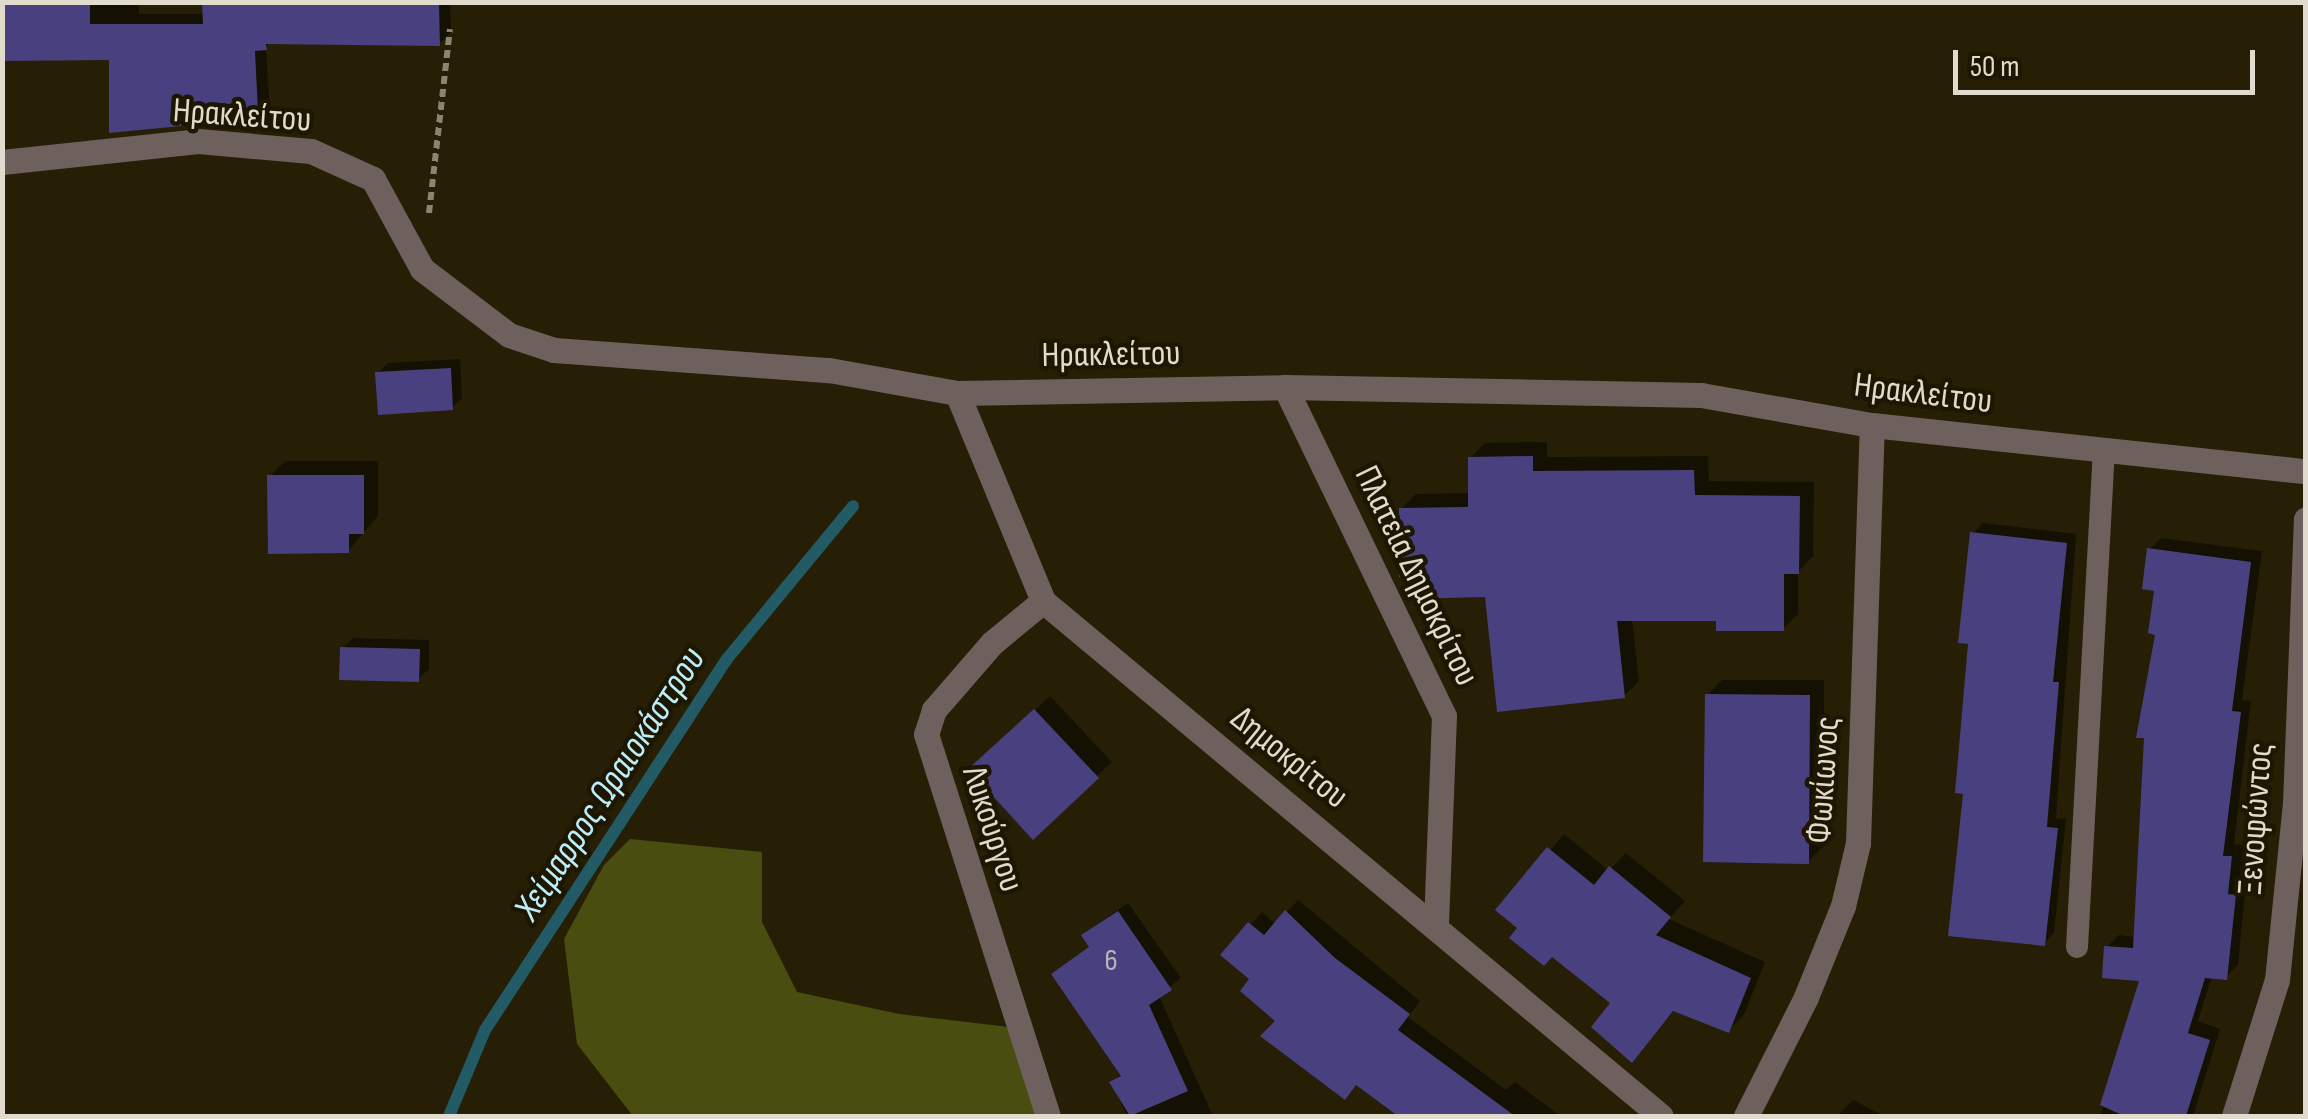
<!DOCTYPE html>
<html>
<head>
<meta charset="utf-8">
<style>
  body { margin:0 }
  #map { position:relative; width:2308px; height:1119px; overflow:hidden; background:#271f05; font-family:"Sofia Sans Condensed",sans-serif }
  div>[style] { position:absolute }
  .forest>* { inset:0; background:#494d0f }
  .shadow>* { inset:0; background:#0007 }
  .stream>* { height:12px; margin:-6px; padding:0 6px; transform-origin:6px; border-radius:6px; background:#225b66 }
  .building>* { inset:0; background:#49417f }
  .path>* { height:6px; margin-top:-3px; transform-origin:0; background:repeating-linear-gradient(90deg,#8a8470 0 8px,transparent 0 13px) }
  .lane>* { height:22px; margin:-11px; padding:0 11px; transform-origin:11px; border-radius:11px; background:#6e615d }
  .street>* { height:25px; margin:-12.5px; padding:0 12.5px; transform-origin:12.5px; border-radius:12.5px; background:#6e615d }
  span { translate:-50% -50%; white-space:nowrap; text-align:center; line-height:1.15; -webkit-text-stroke:9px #1d1600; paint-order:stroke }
  .number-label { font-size:30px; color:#bab4b9 }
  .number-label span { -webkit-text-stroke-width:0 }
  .street-label { font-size:35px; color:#e0dbcc }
  .water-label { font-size:38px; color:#bcedf9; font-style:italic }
  .frame { position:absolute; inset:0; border:5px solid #e0dbcc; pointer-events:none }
  .scale { position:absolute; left:1953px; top:50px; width:302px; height:45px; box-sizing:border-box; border:5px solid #e0dbcc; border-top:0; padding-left:12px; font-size:30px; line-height:35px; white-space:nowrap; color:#e0dbcc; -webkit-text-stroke:8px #1d1600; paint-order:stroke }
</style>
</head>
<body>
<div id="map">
  <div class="forest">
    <div style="clip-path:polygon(630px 839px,762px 852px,762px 922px,797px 992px,899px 1014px,1009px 1027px,1046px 1116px,633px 1116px,577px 1044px,564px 939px,604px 865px)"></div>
  </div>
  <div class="shadow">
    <div style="clip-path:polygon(2px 2px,139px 2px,139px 14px,205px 14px,204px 2px,450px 2px,451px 32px,439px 44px,272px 41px,266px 47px,269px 99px,257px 110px,192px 112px,180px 124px,111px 58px)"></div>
    <div style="clip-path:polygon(460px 359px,462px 398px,452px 408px,378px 373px,388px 363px)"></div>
    <div style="clip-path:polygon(1547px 442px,1547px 457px,1708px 456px,1709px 481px,1814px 482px,1813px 556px,1798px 572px,1798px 614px,1783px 629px,1718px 619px,1632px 619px,1639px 681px,1624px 696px,1487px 595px,1401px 509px,1416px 494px,1470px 493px,1470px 458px,1485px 443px)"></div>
    <div style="clip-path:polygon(285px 461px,378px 461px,378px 516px,348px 551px,270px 476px)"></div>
    <div style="clip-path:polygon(1983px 523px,2076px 534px,2056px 818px,2066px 819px,2054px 933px,2044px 943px,1966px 791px,1973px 533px)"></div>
    <div style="clip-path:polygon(2161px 538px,2262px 551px,2242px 700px,2251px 701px,2234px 844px,2243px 845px,2239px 883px,2246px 884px,2238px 965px,2226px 977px,2212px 976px,2198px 1021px,2220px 1029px,2193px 1116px,2100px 1116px,2142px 979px,2107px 947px,2119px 935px,2136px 937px,2158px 633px,2149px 550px)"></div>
    <div style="clip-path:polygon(353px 638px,429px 640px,429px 669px,418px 679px,342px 648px)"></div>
    <div style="clip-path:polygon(1722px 680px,1824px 680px,1824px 846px,1808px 861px,1707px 695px)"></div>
    <div style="clip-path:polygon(1050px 696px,1112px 762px,1097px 776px,987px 755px)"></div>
    <div style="clip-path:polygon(1564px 834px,1609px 871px,1626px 853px,1685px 901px,1669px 919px,1765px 962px,1744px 1015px,1729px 1030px,1675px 1009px,1632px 1059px,1613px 1003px,1499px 910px)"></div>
    <div style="clip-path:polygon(1298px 900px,1420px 1001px,1408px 1017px,1506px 1090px,1515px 1082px,1560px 1116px,1402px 1116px,1358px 1084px,1345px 1096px,1279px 1021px,1253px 979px,1224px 954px,1262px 912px,1276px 924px)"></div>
    <div style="clip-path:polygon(1128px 903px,1181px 978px,1159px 996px,1213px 1116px,1127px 1116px,1112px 1083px,1122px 1073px,1054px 974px,1091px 946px,1084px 936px,1094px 926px)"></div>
    <div style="clip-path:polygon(1853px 1100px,1884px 1116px,1837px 1116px)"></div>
  </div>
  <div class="stream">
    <div style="left:449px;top:1116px;width:93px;rotate:-67.3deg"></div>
    <div style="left:485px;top:1030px;width:443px;rotate:-56.9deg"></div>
    <div style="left:727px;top:659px;width:198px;rotate:-50.5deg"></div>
  </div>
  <div class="building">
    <div style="clip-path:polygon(2px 2px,90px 2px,90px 24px,203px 24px,202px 2px,439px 2px,440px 46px,266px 44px,267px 50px,255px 51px,258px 112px,181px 115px,181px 126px,109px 133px,109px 60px,2px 61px)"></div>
    <div style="clip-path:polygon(451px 368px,453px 410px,378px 415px,375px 372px)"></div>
    <div style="clip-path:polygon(1533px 456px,1533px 471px,1694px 470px,1695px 495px,1800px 496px,1799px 574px,1784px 574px,1784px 631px,1716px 631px,1716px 621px,1617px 621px,1625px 698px,1497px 712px,1485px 597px,1407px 599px,1407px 577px,1399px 577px,1399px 508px,1468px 507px,1468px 457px)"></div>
    <div style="clip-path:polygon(267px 475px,364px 475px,364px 534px,349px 534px,349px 553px,268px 554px)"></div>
    <div style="clip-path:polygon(1970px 532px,2067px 543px,2053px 682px,2059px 682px,2047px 827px,2058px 828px,2045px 946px,1948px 936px,1963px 794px,1955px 793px,1968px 644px,1958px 643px)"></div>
    <div style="clip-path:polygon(2147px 548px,2251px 562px,2232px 711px,2241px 712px,2223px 856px,2232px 856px,2228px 894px,2236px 895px,2227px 980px,2205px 978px,2188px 1033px,2210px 1040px,2186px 1116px,2124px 1116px,2100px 1105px,2139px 981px,2102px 978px,2104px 946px,2133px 948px,2144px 738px,2136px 738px,2155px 635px,2148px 633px,2154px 591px,2142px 589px)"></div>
    <div style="clip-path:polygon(340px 647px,420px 649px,419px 682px,339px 680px)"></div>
    <div style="clip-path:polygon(1705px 694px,1810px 695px,1809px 864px,1703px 862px)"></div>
    <div style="clip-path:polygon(1034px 709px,1099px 778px,1033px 840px,968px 769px)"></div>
    <div style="clip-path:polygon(1547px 847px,1594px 885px,1609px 866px,1671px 917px,1656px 935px,1751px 978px,1729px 1033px,1673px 1011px,1632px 1063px,1591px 1027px,1610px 1003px,1552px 957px,1544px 966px,1509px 938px,1517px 928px,1495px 910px)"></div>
    <div style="clip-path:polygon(1285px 910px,1335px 958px,1410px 1014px,1398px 1030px,1515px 1116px,1398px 1116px,1356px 1085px,1345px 1100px,1260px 1036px,1275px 1021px,1240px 991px,1249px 979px,1220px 955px,1248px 922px,1264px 935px)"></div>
    <div style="clip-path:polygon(1118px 911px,1172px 990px,1149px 1005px,1188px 1091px,1130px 1116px,1109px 1082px,1121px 1076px,1051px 974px,1089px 947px,1081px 935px)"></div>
  </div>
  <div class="path">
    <div style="left:429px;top:213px;width:185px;rotate:-83.5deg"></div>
  </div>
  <div class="lane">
    <div style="left:2077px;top:947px;width:498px;rotate:-86.9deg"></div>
  </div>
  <div class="street">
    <div style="left:2px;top:162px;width:197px;rotate:-6.1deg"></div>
    <div style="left:198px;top:141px;width:113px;rotate:5.1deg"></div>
    <div style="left:311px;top:151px;width:68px;rotate:24.3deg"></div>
    <div style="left:373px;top:179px;width:102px;rotate:61.4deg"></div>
    <div style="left:422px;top:269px;width:109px;rotate:37.2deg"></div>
    <div style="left:509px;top:335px;width:47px;rotate:18.4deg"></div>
    <div style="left:554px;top:350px;width:276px;rotate:4.2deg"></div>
    <div style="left:829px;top:370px;width:130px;rotate:10.2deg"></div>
    <div style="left:957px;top:393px;width:328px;rotate:-1deg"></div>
    <div style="left:1285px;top:387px;width:416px;rotate:1.1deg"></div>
    <div style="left:1701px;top:395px;width:174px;rotate:10deg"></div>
    <div style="left:1872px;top:425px;width:436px;rotate:6.1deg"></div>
    <div style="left:1285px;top:387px;width:365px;rotate:64.2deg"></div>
    <div style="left:1444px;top:716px;width:208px;rotate:92.2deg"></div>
    <div style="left:957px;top:393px;width:225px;rotate:67.5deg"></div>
    <div style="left:1043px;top:601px;width:804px;rotate:39.81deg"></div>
    <div style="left:1043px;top:601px;width:66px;rotate:140.5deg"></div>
    <div style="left:992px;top:643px;width:89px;rotate:130.9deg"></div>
    <div style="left:934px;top:710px;width:25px;rotate:108deg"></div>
    <div style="left:926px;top:734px;width:401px;rotate:72.3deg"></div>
    <div style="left:1746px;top:1116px;width:133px;rotate:-63.2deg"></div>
    <div style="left:1806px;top:997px;width:98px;rotate:-67.9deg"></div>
    <div style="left:1843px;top:906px;width:65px;rotate:-76.6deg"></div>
    <div style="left:1858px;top:843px;width:418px;rotate:-88.1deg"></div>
    <div style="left:2234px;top:1116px;width:143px;rotate:-72.5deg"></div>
    <div style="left:2277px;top:980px;width:177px;rotate:-84.2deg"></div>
    <div style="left:2295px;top:804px;width:285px;rotate:-87.8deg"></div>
  </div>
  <div class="number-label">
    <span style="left:1111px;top:961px">6</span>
  </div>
  <div class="street-label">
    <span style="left:242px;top:116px;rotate:4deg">Ηρακλείτου</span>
    <span style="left:1111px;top:355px;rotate:-1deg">Ηρακλείτου</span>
    <span style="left:1923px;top:394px;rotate:7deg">Ηρακλείτου</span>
    <span style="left:1416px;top:576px;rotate:64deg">Πλατεία Δημοκρίτου</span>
    <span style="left:1289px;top:758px;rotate:39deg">Δημοκρίτου</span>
    <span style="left:1824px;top:780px;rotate:-86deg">Φωκίωνος</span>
    <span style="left:2256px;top:819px;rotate:-86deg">Ξενοφώντος</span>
    <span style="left:992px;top:829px;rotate:72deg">Λυκούργου</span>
  </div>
  <div class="water-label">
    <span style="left:610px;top:784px;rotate:-57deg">Χείμαρρος Ωραιοκάστρου</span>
  </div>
  <div class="frame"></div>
  <div class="scale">50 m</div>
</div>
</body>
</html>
